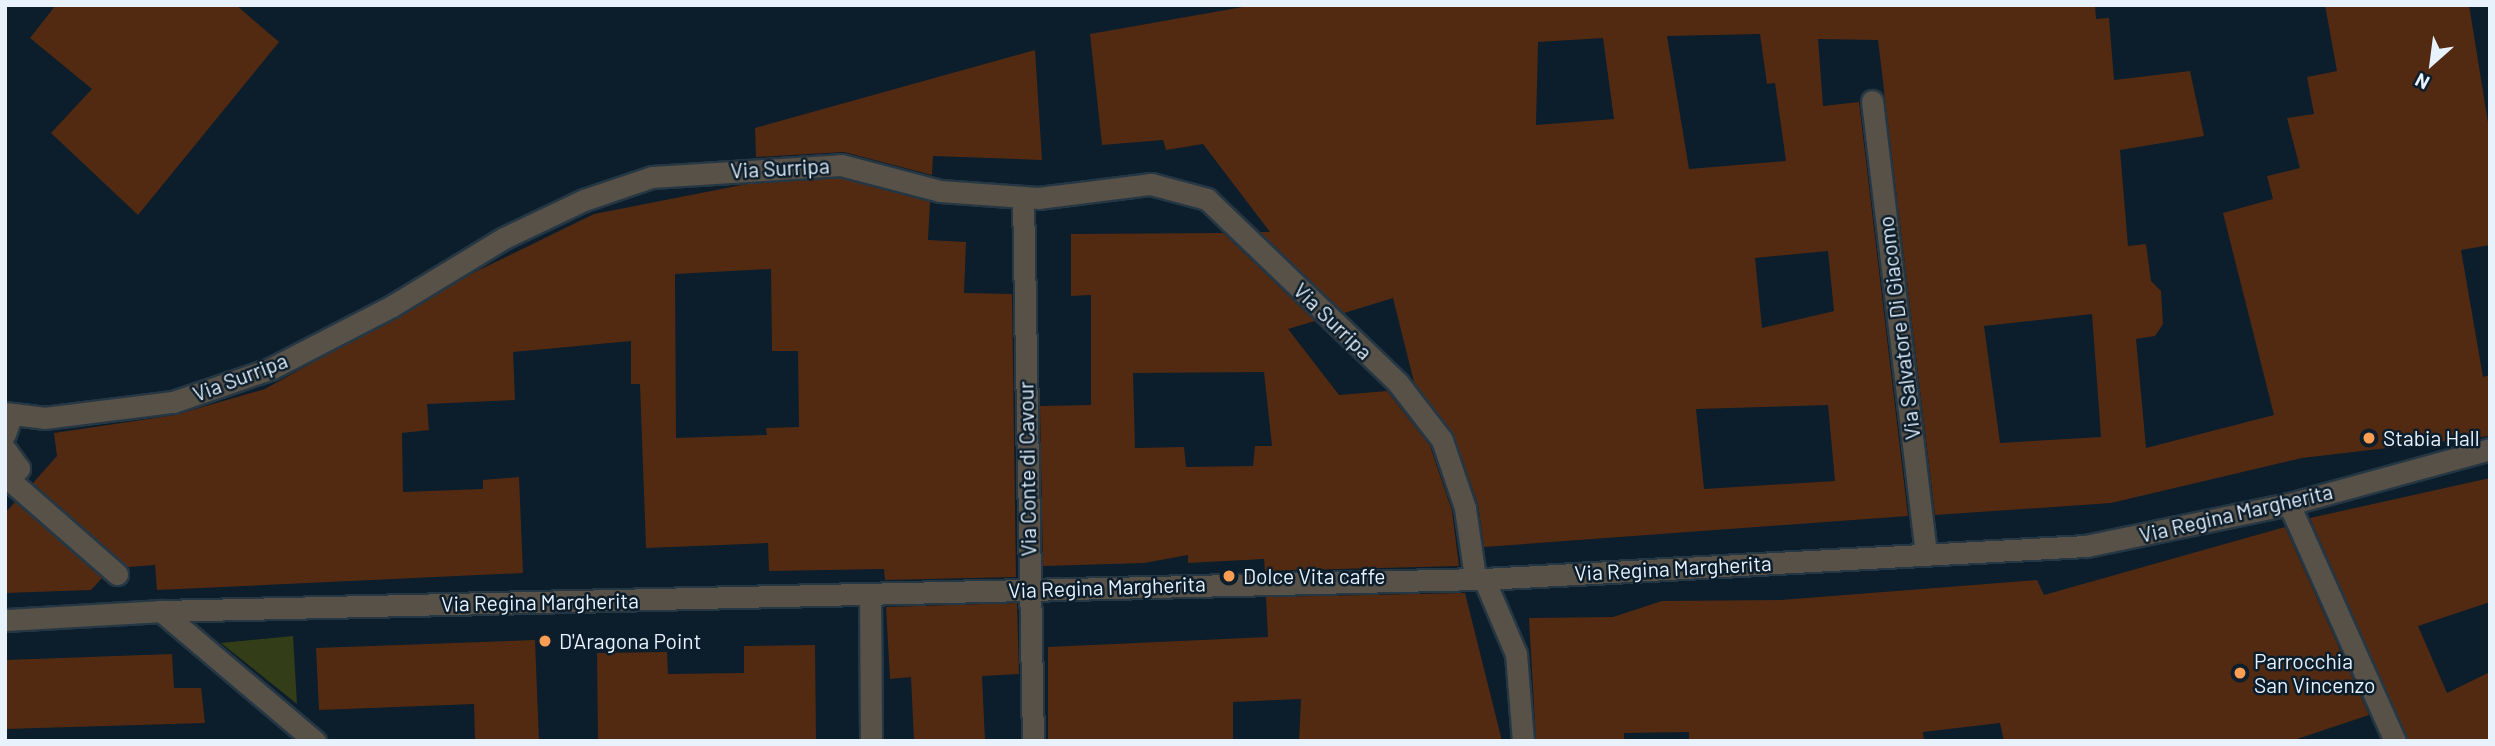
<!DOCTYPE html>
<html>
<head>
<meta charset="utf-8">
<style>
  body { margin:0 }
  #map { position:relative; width:2495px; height:746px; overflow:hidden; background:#0c1d2b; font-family:Barlow,sans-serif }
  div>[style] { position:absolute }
  .green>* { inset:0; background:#333d17 }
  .building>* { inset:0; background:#522a12 }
  .roads { filter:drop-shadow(2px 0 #263744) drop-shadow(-2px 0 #263744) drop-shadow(0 2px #263744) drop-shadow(0 -2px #263744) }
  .street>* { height:21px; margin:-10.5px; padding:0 10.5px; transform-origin:10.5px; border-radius:10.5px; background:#585148 }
  .dots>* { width:19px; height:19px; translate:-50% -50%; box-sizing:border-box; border:4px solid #0c1d2b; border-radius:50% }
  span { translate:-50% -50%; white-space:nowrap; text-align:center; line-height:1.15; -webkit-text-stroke:5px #0c1d2b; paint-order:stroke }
  .street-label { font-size:21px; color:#e7f2fd }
  .poi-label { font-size:21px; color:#e7f2fd }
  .left { translate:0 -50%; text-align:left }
  .frame { position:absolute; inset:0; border:7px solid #e7f2fd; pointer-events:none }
  .north { position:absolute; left:2397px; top:28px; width:70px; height:70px; -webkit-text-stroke:5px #0c1d2b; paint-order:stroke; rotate:208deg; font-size:19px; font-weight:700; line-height:28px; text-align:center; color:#e7f2fd }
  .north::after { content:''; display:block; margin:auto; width:24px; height:32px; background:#e7f2fd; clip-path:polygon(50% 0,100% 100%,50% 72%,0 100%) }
</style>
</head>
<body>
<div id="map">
  <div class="green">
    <div style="clip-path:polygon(293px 636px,297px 704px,221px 643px)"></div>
  </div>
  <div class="building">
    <div style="clip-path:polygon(56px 5px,236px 5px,279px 42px,138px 215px,51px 133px,92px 89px,30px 38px)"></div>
    <div style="clip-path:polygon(evenodd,1254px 5px,2095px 5px,2096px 19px,2109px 18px,2114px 80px,2190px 71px,2204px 136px,2120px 150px,2128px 246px,2146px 244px,2151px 281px,2161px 291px,2163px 324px,2155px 336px,2136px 339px,2146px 448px,2274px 415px,2223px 213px,2273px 199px,2267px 176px,2300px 168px,2287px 118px,2314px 114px,2307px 77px,2337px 71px,2325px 5px,2469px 5px,2490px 135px,2490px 245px,2461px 250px,2483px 377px,2490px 375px,2490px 436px,2302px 458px,2111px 503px,1935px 515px,1878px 40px,1818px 39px,1823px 106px,1859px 102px,1908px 516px,1484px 547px,1478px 504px,1454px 436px,1414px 382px,1393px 298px,1344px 313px,1260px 232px,1270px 232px,1203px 144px,1166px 150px,1163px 140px,1102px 145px,1090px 34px,1254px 5px,1760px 34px,1767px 84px,1775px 83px,1786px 161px,1689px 169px,1667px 36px,1760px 34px,1254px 5px,1603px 38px,1614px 119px,1536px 125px,1538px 42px,1603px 38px,1254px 5px,1828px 251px,1834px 311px,1762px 328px,1755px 258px,1828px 251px,1254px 5px,2092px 314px,2101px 437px,2000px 443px,1984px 326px,2092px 314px,1254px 5px,1828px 405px,1835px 481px,1704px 489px,1696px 409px,1828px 405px)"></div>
    <div style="clip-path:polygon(1035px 50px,1042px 160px,933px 156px,932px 175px,844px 152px,756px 157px,755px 128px)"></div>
    <div style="clip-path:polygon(evenodd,840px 178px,930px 202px,928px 240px,966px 242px,964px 293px,1012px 294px,1016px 577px,885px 580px,884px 569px,769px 571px,768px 543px,646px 548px,640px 384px,631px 384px,631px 341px,513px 352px,515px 400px,427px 404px,429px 430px,402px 433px,403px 492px,483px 489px,483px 480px,519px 477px,523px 573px,157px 590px,155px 565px,128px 567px,33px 483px,57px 456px,54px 433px,175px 415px,265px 389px,477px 271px,594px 214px,747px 184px,840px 178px,771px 269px,772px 351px,798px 351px,799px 427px,766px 428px,767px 435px,676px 438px,675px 274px,771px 269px)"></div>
    <div style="clip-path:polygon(evenodd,1223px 233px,1315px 321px,1288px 329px,1339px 395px,1387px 391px,1430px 446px,1452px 511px,1459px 566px,1265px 571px,1264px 559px,1188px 563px,1188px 555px,1144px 563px,1043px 566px,1040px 406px,1091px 405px,1091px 295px,1071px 296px,1071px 234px,1223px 233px,1264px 372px,1272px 446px,1255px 446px,1253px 466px,1186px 467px,1184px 447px,1135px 448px,1133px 373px,1264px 372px)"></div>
    <div style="clip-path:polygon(2490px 478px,2490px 602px,2418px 626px,2447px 693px,2490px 672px,2490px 741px,2408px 741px,2310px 518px)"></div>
    <div style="clip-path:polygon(15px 502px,102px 578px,91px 590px,5px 593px,5px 513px)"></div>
    <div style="clip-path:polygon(2285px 527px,2369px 715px,2291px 741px,2004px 741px,2000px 723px,1923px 732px,1924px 741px,1689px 741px,1689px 732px,1624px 733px,1624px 741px,1536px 741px,1529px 618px,1613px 617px,1662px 601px,1781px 600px,2037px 580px,2044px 595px)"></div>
    <div style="clip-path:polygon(1465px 593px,1502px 741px,1299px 741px,1301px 699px,1233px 702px,1233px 741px,1048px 741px,1048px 647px,1268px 637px,1266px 597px)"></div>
    <div style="clip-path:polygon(1017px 603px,1019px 674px,982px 676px,985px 741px,914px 741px,911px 677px,890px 679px,886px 607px)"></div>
    <div style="clip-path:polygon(535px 640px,539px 741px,475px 741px,474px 704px,319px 710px,316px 648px)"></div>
    <div style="clip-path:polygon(815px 645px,816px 741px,598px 741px,597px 653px,667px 652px,668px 674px,744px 673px,744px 646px)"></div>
    <div style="clip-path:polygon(172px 654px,174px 688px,201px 688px,205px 723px,5px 729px,5px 660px)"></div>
  </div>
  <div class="roads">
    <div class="street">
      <div style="left:1872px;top:101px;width:457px;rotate:83.2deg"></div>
      <div style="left:1023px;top:197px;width:544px;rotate:88.95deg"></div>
      <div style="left:5px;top:413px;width:39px;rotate:7deg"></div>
      <div style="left:44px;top:418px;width:130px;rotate:-7.1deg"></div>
      <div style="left:173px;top:402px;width:102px;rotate:-18.8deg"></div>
      <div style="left:270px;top:369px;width:137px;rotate:-27.3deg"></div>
      <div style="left:392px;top:306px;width:131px;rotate:-31.3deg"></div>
      <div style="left:504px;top:238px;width:89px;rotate:-25.4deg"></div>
      <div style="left:584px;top:200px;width:72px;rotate:-18.7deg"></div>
      <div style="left:652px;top:177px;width:189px;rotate:-3.6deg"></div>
      <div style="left:841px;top:165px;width:102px;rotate:14.7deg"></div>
      <div style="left:940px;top:191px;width:98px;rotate:4.1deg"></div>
      <div style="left:1038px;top:198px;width:114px;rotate:-7.1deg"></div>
      <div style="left:1151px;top:184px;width:58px;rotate:15deg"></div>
      <div style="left:1207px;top:199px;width:265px;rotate:43.9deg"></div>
      <div style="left:1398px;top:383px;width:72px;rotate:52.3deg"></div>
      <div style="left:1442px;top:440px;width:72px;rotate:71.3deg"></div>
      <div style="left:1465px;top:508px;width:70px;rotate:81.8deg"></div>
      <div style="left:5px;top:434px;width:21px;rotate:-71deg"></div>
      <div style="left:5px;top:449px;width:24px;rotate:54deg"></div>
      <div style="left:19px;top:468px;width:15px;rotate:132deg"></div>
      <div style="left:5px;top:476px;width:149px;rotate:41.2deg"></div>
      <div style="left:2289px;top:504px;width:260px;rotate:65.9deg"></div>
      <div style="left:1484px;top:579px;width:82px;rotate:66.9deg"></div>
      <div style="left:1516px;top:654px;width:87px;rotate:85.4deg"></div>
      <div style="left:870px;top:594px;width:147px;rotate:89.6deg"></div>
      <div style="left:161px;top:611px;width:202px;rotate:40.2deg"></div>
      <div style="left:5px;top:620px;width:156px;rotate:-3.3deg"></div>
      <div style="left:161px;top:611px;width:1323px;rotate:-1.39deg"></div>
      <div style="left:1484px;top:579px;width:603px;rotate:-3.14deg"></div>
      <div style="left:2086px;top:546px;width:207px;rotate:-11.7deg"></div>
      <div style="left:2289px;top:504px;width:208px;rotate:-15.3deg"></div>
    </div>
  </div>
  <div class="dots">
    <div style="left:2369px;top:438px;background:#fc9d54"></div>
    <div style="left:1229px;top:576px;background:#fc9d54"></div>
    <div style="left:545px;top:641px;background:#fc9d54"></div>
    <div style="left:2240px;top:673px;background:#fc9d54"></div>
  </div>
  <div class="street-label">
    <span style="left:780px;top:168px;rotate:-3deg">Via Surripa</span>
    <span style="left:1333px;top:321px;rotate:44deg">Via Surripa</span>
    <span style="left:1899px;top:328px;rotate:-97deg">Via Salvatore Di Giacomo</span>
    <span style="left:240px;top:377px;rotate:-21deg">Via Surripa</span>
    <span style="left:1027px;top:469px;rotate:-91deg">Via Conte di Cavour</span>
    <span style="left:2236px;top:513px;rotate:-13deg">Via Regina Margherita</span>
    <span style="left:1673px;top:568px;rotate:-3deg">Via Regina Margherita</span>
    <span style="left:1107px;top:587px;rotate:-2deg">Via Regina Margherita</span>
    <span style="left:540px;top:602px;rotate:-1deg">Via Regina Margherita</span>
  </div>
  <div class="poi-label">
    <span class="left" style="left:2383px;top:438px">Stabia Hall</span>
    <span class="left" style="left:1243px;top:576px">Dolce Vita caffe</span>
    <span class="left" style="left:559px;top:641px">D'Aragona Point</span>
    <span class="left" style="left:2254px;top:673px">Parrocchia<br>San Vincenzo</span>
  </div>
  <div class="frame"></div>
  <div class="north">N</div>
</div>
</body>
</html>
